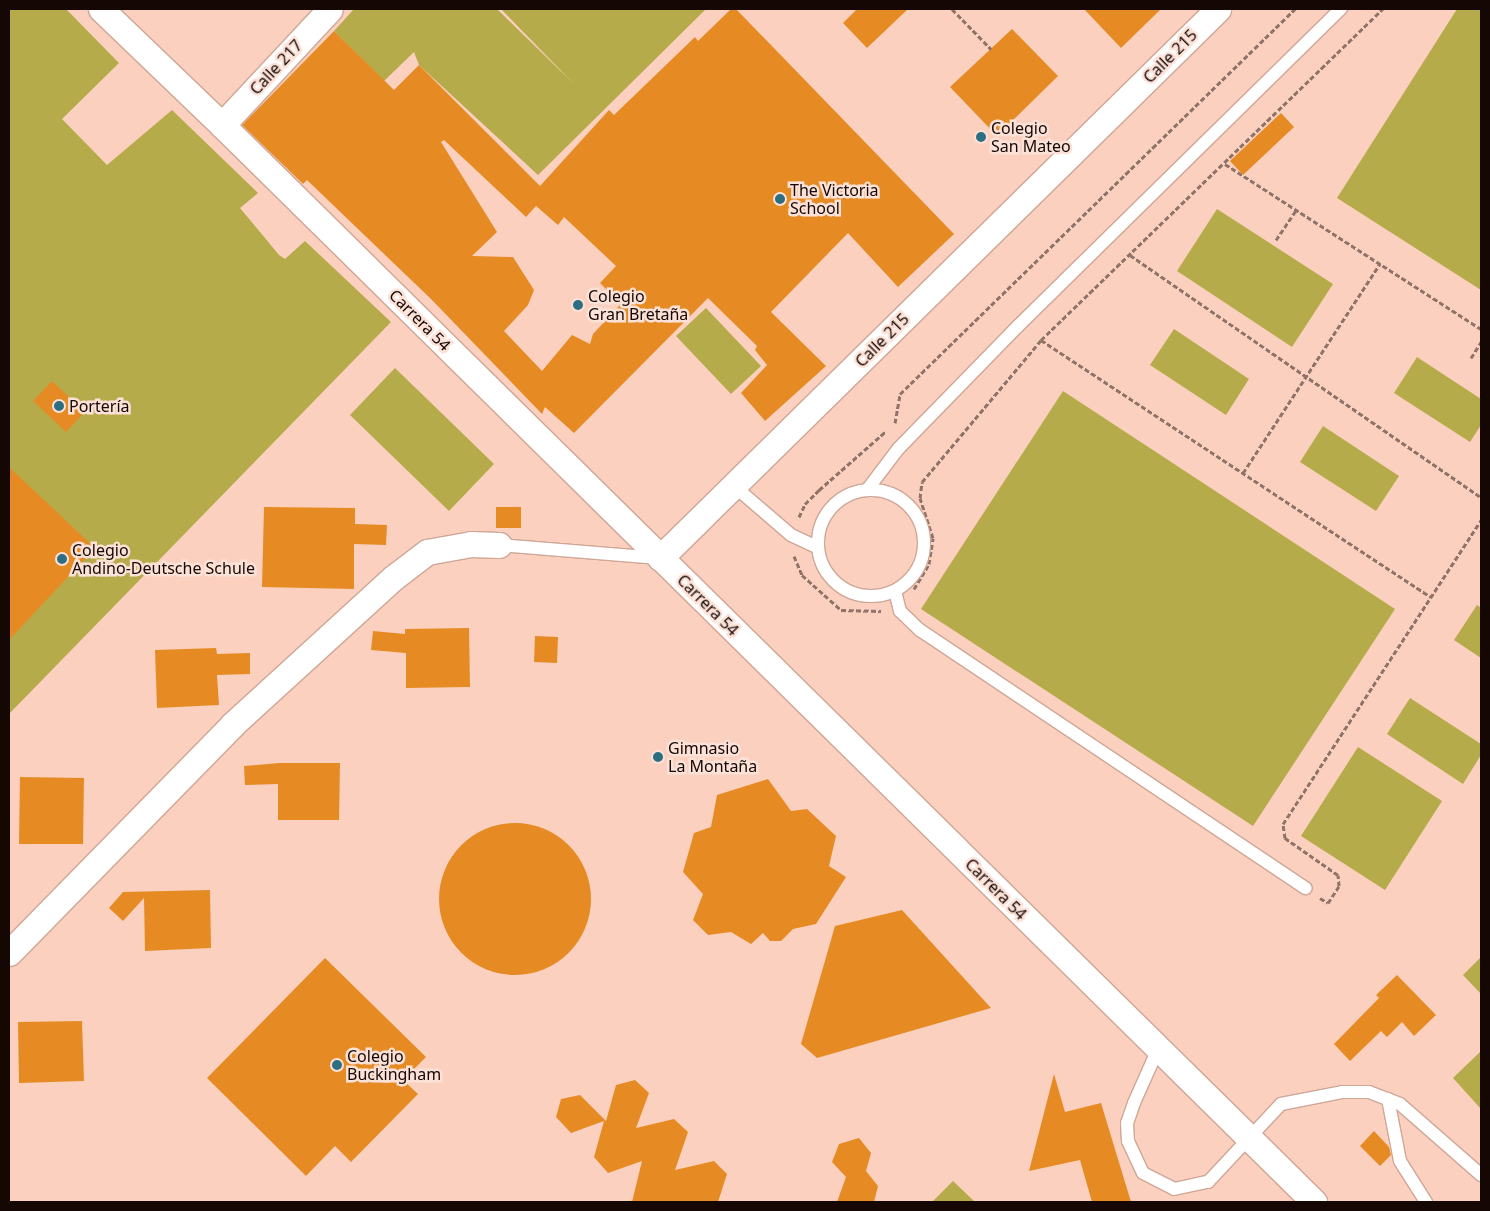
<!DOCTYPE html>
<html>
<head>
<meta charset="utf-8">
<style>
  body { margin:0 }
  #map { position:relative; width:1490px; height:1211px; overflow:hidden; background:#fbd0bf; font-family:"Noto Sans",sans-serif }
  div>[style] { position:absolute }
  .green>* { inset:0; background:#b6ab4b }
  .building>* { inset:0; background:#e68b24 }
  .round { border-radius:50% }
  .path>* { height:3px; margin-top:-1.5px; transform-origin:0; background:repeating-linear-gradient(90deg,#907368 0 5px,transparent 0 7.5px) }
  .roads { filter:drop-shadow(1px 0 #cfa696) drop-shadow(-1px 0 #cfa696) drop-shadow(0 1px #cfa696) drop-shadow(0 -1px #cfa696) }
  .service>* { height:12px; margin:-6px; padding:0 6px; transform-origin:6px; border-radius:6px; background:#fff }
  .service>.ring { margin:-6px; padding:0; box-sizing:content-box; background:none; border:12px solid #fff; border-radius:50% }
  .minor>* { height:25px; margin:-12.5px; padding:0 12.5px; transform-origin:12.5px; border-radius:12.5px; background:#fff }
  .dots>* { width:14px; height:14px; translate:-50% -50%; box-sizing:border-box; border:2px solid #fce1d7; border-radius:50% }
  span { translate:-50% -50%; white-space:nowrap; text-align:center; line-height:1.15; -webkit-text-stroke:5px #fce1d7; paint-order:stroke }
  .street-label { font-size:16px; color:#150804 }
  .poi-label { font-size:16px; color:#150804 }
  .left { translate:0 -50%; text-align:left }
  .frame { position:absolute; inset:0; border:10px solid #150804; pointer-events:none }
</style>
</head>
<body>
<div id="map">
  <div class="green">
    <div style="clip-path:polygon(9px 9px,66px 9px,119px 63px,62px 119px,107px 165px,172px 110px,258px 193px,240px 208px,279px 255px,285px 259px,305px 241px,391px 322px,9px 714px)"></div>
    <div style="clip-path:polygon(354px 9px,497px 9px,574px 84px,501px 9px,706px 9px,538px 175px,419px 65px,414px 52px,384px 81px,334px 31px)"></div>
    <div style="clip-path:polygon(1457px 9px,1481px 9px,1481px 290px,1337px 198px)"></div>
    <div style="clip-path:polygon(1217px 209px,1333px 284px,1292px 347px,1177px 271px)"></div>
    <div style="clip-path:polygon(706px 308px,761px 366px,731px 394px,676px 336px)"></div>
    <div style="clip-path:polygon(1174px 329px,1249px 379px,1226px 415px,1150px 365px)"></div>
    <div style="clip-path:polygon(1417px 357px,1481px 399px,1481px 425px,1470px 442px,1394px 393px)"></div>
    <div style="clip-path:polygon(395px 368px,494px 464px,449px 511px,350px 415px)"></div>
    <div style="clip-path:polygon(1063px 391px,1395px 609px,1253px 826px,921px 609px)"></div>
    <div style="clip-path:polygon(1323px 426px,1399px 476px,1376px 511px,1300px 462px)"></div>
    <div style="clip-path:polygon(1477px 605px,1481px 608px,1481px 658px,1454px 640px)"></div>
    <div style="clip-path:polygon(1410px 698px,1481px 744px,1481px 755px,1463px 784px,1387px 734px)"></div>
    <div style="clip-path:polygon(1358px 747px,1442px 801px,1385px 890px,1301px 836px)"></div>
    <div style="clip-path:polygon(1481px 957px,1481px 994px,1463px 975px)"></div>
    <div style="clip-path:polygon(1481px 1051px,1481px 1109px,1453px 1078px)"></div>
    <div style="clip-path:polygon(953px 1181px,975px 1202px,932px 1202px)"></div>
  </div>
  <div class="building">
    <div style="clip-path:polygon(evenodd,731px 9px,736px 9px,954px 234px,898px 287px,848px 233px,771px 312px,826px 366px,765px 421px,741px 393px,767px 365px,755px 350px,757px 346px,708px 298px,574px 433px,545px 407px,542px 414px,431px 299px,307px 180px,303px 184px,242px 125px,334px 31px,394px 90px,419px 65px,540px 186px,609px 110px,614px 115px,695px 37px,698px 41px,731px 9px,444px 140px,526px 217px,536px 206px,558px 225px,564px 217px,616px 266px,600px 283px,621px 304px,593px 334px,590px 344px,572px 335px,542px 371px,504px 331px,528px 305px,534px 290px,513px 257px,472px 256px,497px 232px,441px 142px,444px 140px)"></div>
    <div style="clip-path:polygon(857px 9px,908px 9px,867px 48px,843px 23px)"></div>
    <div style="clip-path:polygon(1084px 9px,1161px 9px,1121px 48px)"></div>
    <div style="clip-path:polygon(1012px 29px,1058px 76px,997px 136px,950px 87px)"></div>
    <div style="clip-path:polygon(1281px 113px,1294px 127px,1243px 175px,1230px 161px)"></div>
    <div style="clip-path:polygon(52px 381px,85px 412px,66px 432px,33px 401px)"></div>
    <div style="clip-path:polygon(9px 467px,95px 548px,9px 640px)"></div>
    <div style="clip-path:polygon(264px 507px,355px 508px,355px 524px,387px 525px,386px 545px,354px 544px,354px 589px,262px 587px)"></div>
    <div style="clip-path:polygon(496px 507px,521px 507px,521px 528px,496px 528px)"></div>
    <div style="clip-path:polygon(469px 628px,470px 687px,406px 688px,406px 653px,371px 650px,373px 631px,405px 634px,405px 629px)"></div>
    <div style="clip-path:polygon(535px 636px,558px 637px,557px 663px,534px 662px)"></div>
    <div style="clip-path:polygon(216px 648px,217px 654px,250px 653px,250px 674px,217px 675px,219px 705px,157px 708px,155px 650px)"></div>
    <div style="clip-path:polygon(279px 763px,340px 763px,339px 820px,278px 820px,278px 784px,245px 785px,244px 766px)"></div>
    <div style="clip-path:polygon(20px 777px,84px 778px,83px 844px,19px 844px)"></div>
    <div style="clip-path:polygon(768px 779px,791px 811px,807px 809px,836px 836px,829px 866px,846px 877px,816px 924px,793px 929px,781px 941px,770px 941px,763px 933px,751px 944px,731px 932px,708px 935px,693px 920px,703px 894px,683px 872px,694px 833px,711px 827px,717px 795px)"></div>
    <div class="round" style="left:439px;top:823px;width:152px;height:152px"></div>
    <div style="clip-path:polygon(210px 890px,211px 948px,145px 951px,144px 898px,123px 921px,109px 908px,123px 892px)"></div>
    <div style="clip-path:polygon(902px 910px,991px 1008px,817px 1058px,801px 1044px,835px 926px)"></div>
    <div style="clip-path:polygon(325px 958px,426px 1057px,403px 1080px,418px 1094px,351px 1162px,335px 1146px,306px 1176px,207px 1078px)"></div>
    <div style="clip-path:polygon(1397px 975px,1436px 1015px,1414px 1036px,1402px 1022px,1387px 1037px,1381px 1031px,1350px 1061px,1334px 1044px,1379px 998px,1376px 995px)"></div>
    <div style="clip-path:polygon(82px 1021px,84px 1081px,19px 1083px,18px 1022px)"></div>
    <div style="clip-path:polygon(1054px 1074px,1065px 1112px,1101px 1103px,1131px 1202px,1092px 1202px,1080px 1160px,1029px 1171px)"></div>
    <div style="clip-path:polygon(635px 1080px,649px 1093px,636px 1128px,674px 1119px,688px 1132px,675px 1170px,714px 1161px,727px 1174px,718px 1202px,632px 1202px,642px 1161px,608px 1173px,594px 1157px,604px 1121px,571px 1133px,556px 1117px,561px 1099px,580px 1095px,606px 1121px,616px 1085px)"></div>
    <div style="clip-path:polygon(1374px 1131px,1389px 1147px,1391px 1155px,1380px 1166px,1360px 1146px)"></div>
    <div style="clip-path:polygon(859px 1138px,871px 1153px,866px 1171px,878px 1186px,874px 1202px,837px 1202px,846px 1177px,832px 1162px,839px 1144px)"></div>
  </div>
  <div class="path">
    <div style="left:952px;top:9px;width:56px;rotate:45.7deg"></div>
    <div style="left:1225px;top:164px;width:305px;rotate:32.8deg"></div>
    <div style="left:1276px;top:240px;width:36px;rotate:-56deg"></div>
    <div style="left:1130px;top:255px;width:426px;rotate:34.6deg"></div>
    <div style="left:1041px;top:340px;width:467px;rotate:33.4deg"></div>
    <div style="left:1471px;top:358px;width:19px;rotate:-58deg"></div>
    <div style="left:895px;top:423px;width:29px;rotate:-80deg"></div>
    <div style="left:900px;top:394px;width:552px;rotate:-44.27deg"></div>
    <div style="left:1243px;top:473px;width:250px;rotate:-56.8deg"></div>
    <div style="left:799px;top:517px;width:14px;rotate:-65deg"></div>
    <div style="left:805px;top:504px;width:20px;rotate:-45deg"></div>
    <div style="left:819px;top:490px;width:88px;rotate:-41.3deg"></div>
    <div style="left:794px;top:556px;width:21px;rotate:67deg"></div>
    <div style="left:802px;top:575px;width:52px;rotate:41.9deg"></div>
    <div style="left:841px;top:610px;width:40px;rotate:1.4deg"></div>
    <div style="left:914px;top:589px;width:29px;rotate:-59deg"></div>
    <div style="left:929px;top:564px;width:26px;rotate:-81deg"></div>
    <div style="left:933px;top:538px;width:42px;rotate:-108deg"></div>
    <div style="left:920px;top:498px;width:16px;rotate:-83deg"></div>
    <div style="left:922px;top:482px;width:185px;rotate:-50deg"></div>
    <div style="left:1041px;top:340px;width:476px;rotate:-44.1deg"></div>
    <div style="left:1320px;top:898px;width:9px;rotate:32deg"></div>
    <div style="left:1328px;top:903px;width:20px;rotate:-57deg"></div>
    <div style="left:1339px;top:886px;width:11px;rotate:-95deg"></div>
    <div style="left:1338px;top:875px;width:65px;rotate:-145.1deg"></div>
    <div style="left:1285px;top:838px;width:14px;rotate:-98deg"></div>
    <div style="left:1283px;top:824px;width:363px;rotate:-56.9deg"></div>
  </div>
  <div class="roads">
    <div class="service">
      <div style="left:734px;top:486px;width:75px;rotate:40.7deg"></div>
      <div style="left:791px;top:535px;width:29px;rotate:25deg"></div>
      <div style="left:867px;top:490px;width:51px;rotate:-52.9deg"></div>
      <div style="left:898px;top:449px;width:172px;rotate:-45.7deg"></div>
      <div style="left:1018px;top:326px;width:453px;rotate:-44.5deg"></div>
      <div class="ring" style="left:818px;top:490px;width:94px;height:94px"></div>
      <div style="left:499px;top:545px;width:160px;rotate:4.7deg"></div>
      <div style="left:895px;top:591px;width:21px;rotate:76deg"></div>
      <div style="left:900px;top:611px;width:28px;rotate:44deg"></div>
      <div style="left:920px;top:630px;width:464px;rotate:33.8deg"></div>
      <div style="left:1158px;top:1049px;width:59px;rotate:114deg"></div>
      <div style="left:1134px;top:1103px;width:21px;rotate:109deg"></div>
      <div style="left:1127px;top:1123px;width:18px;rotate:87deg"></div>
      <div style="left:1128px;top:1141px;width:35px;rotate:65deg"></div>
      <div style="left:1143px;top:1173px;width:35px;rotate:27deg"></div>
      <div style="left:1174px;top:1189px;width:35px;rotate:-12deg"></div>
      <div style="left:1208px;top:1182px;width:107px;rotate:-46.9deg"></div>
      <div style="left:1281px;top:1104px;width:62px;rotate:-11.1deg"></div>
      <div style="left:1342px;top:1092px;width:27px"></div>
      <div style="left:1369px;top:1092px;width:33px;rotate:21deg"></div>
      <div style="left:1400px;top:1104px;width:108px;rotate:41.2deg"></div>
      <div style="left:1388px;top:1099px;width:63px;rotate:79deg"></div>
      <div style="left:1400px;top:1161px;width:49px;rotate:57.6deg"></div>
    </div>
    <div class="minor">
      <div style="left:101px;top:9px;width:168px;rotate:43.8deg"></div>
      <div style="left:222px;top:125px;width:1534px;rotate:44.6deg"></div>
      <div style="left:222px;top:125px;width:158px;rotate:-47deg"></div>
      <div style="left:660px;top:558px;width:783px;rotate:-44.53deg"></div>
      <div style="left:9px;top:953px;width:319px;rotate:-45.6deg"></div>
      <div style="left:232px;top:725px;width:218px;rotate:-42.4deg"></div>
      <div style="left:393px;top:578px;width:43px;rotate:-37.4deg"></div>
      <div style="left:427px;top:552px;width:45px;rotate:-10.3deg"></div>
      <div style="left:471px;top:544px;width:28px;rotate:2deg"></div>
    </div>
  </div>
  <div class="dots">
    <div style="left:981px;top:137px;background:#2e6e82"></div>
    <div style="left:780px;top:199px;background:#2e6e82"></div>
    <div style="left:578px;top:305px;background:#2e6e82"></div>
    <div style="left:59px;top:406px;background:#2e6e82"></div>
    <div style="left:62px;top:559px;background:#2e6e82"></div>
    <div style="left:658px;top:757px;background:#2e6e82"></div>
    <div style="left:337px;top:1065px;background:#2e6e82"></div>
  </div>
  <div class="street-label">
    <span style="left:1170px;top:56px;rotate:-45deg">Calle 215</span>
    <span style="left:276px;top:67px;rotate:-47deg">Calle 217</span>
    <span style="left:420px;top:320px;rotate:45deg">Carrera 54</span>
    <span style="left:882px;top:340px;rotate:-45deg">Calle 215</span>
    <span style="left:708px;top:605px;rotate:45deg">Carrera 54</span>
    <span style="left:996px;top:889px;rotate:45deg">Carrera 54</span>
  </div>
  <div class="poi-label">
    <span class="left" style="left:991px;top:137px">Colegio<br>San Mateo</span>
    <span class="left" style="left:790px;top:199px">The Victoria<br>School</span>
    <span class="left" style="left:588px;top:305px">Colegio<br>Gran Bretaña</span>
    <span class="left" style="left:69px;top:406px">Portería</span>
    <span class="left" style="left:72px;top:559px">Colegio<br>Andino-Deutsche Schule</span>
    <span class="left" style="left:668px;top:757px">Gimnasio<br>La Montaña</span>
    <span class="left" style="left:347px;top:1065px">Colegio<br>Buckingham</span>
  </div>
  <div class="frame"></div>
</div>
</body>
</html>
